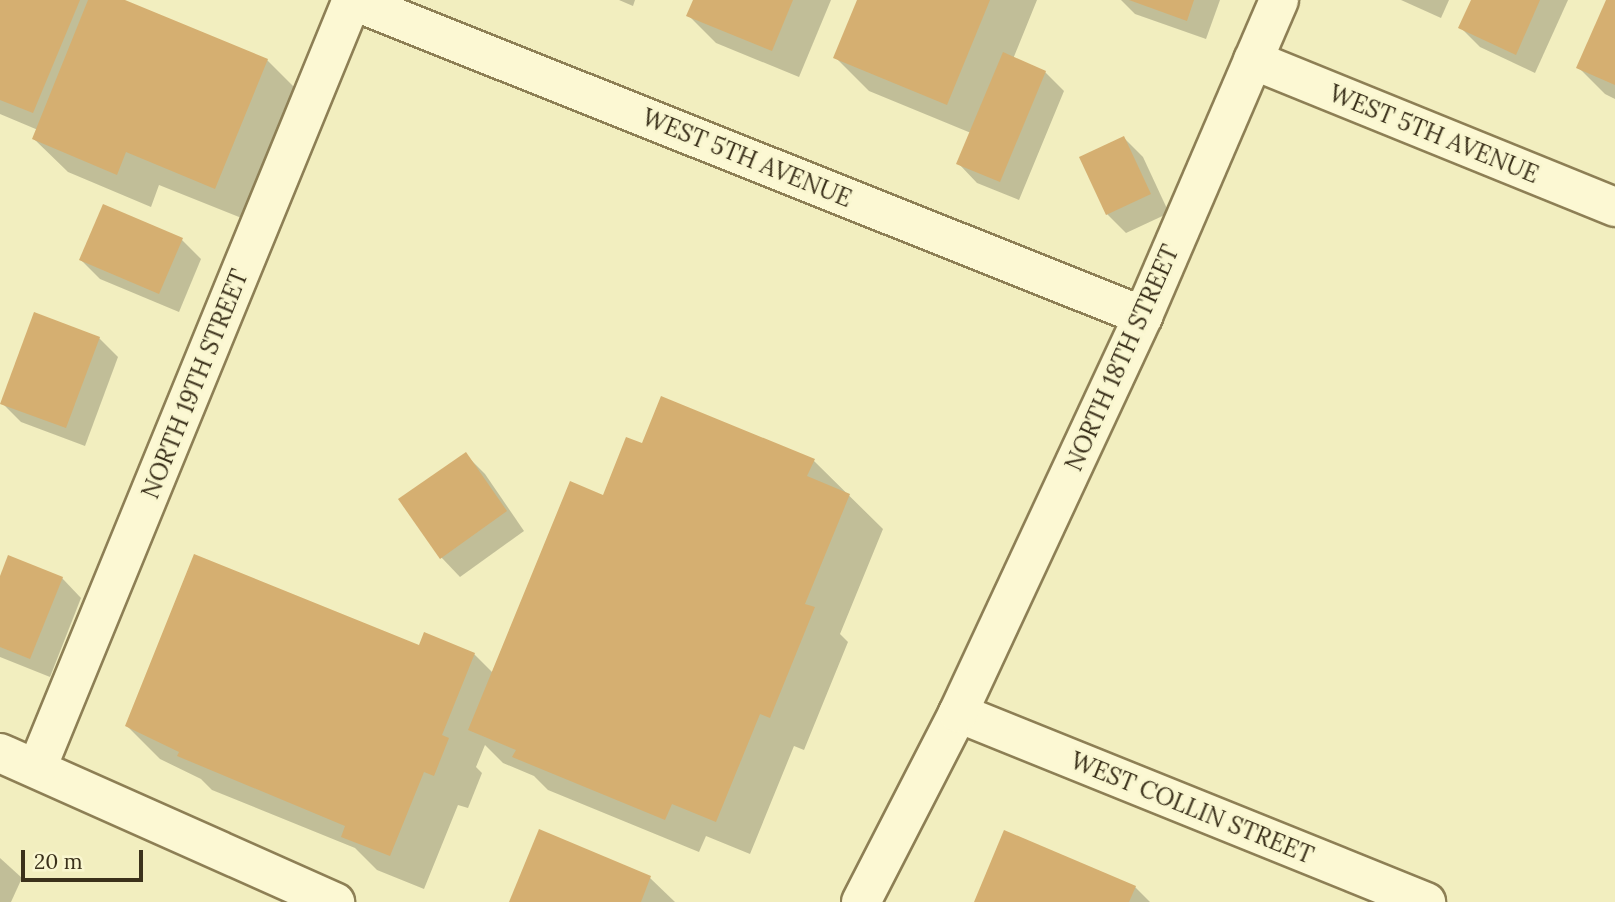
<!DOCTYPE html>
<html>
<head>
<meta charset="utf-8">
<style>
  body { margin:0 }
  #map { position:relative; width:1615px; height:902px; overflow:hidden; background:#f2eebf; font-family:Lora,serif }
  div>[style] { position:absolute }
  .shadow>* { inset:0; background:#0003 }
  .building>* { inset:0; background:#d5af71 }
  .roads { filter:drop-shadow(2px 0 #8d7f55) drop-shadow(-2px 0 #8d7f55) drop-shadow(0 2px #8d7f55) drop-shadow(0 -2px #8d7f55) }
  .minor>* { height:38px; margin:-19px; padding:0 19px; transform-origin:19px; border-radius:19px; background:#fcf8d3 }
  span { translate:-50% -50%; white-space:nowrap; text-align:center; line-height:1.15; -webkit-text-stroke:5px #f9f6cf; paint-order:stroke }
  .street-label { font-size:24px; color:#3b311b }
  .scale { position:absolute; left:21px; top:850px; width:122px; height:32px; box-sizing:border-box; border:4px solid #3b311b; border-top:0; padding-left:9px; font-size:21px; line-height:24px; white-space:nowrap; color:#3b311b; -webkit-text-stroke:5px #f9f6cf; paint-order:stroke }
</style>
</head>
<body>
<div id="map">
  <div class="shadow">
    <div style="clip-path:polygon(0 0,121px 0,267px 60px,301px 94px,249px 221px,159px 185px,151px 207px,68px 172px,34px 139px,38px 130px,0 114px)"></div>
    <div style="clip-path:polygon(619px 0,635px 0,633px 6px)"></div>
    <div style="clip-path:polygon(695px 0,831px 0,799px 77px,716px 43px,689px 16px)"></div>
    <div style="clip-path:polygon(859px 0,1037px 0,1013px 59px,1045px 72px,1064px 91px,1019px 200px,977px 183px,958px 163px,971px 133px,869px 91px,835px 57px)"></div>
    <div style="clip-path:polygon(1121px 0,1220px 0,1206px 39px,1135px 14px)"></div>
    <div style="clip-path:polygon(1401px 0,1449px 0,1441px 18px)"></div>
    <div style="clip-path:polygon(1473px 0,1568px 0,1535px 73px,1480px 47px,1461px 28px)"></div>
    <div style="clip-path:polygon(1608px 0,1615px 0,1615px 99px,1605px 94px,1578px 67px)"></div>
    <div style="clip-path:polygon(1124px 138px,1143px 157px,1169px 213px,1126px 233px,1107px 214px)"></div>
    <div style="clip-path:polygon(182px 240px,201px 259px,179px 312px,100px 279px,81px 260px)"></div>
    <div style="clip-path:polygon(99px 338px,118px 357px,85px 446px,21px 422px,2px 403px)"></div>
    <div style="clip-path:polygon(642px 445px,814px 461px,883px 529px,840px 634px,848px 642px,804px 750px,794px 746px,750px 854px,706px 836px,699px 852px,548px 790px,534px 776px,503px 763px,485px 745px,476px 767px,482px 773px,468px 808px,458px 805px,424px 889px,377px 870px,355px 848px,212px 790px,201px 779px,160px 759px,127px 726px,420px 647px,474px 654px,493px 673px,604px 497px)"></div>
    <div style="clip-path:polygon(466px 455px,485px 474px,524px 531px,460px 577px,441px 557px)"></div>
    <div style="clip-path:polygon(62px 578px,81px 598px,50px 677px,0 657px,0 581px)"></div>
    <div style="clip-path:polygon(0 858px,22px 878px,11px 902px,0 902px)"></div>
    <div style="clip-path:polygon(650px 878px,675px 902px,511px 902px)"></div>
    <div style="clip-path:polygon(1135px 887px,1150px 902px,976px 902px)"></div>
  </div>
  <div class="building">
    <div style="clip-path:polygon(0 0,80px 0,33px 113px,0 100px)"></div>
    <div style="clip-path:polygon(88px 0,125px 0,268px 59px,215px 189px,126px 152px,117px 175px,32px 139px)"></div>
    <div style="clip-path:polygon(693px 0,793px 0,772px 51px,686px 16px)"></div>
    <div style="clip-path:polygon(857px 0,990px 0,947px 105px,833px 58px)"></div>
    <div style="clip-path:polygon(1129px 0,1194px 0,1187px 21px)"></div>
    <div style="clip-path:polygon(1471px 0,1540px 0,1516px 55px,1458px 28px)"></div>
    <div style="clip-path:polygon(1606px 0,1615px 0,1615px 85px,1576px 68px)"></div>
    <div style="clip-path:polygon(1003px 52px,1046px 71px,1000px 182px,956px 164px)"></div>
    <div style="clip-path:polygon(1124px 136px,1151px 194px,1106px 215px,1079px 157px)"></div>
    <div style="clip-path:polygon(103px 204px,183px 238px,159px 294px,79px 260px)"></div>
    <div style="clip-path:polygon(34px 312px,100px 337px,66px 428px,0 404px)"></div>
    <div style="clip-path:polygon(661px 396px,815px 459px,807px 476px,850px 494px,805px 604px,815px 607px,770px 718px,760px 714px,716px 822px,672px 804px,665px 820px,512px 757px,516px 750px,468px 730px,570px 481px,603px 495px,626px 437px,642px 443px)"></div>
    <div style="clip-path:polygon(466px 452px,507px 511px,440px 559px,398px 499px)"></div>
    <div style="clip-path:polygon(194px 554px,419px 645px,424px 632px,475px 653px,442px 735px,449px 738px,434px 776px,424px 772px,390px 856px,341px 837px,345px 826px,177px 756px,179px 752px,125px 726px)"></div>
    <div style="clip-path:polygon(8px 555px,63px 577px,30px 659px,0 647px,0 576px)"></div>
    <div style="clip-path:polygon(539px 829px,651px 876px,641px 902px,509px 902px)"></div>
    <div style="clip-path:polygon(1004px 830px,1136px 886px,1129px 902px,974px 902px)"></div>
  </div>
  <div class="roads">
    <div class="minor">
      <div style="left:351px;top:0;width:853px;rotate:21.75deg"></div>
      <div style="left:1253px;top:60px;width:391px;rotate:22.1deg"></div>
      <div style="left:958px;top:713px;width:505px;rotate:21.99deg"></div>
      <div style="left:0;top:753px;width:367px;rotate:24deg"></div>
      <div style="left:37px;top:768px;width:830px;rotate:-67.7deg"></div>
      <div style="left:861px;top:902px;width:212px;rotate:-62.8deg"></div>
      <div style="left:958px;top:713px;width:438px;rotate:-65deg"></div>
      <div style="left:1143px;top:316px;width:344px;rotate:-66.7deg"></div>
    </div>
  </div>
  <div class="street-label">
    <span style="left:1434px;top:134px;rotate:22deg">WEST 5TH AVENUE</span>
    <span style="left:747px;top:158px;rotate:22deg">WEST 5TH AVENUE</span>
    <span style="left:1122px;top:358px;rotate:-66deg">NORTH 18TH STREET</span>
    <span style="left:195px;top:384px;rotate:-68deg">NORTH 19TH STREET</span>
    <span style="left:1192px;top:808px;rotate:22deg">WEST COLLIN STREET</span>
  </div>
  <div class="scale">20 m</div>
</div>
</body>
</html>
